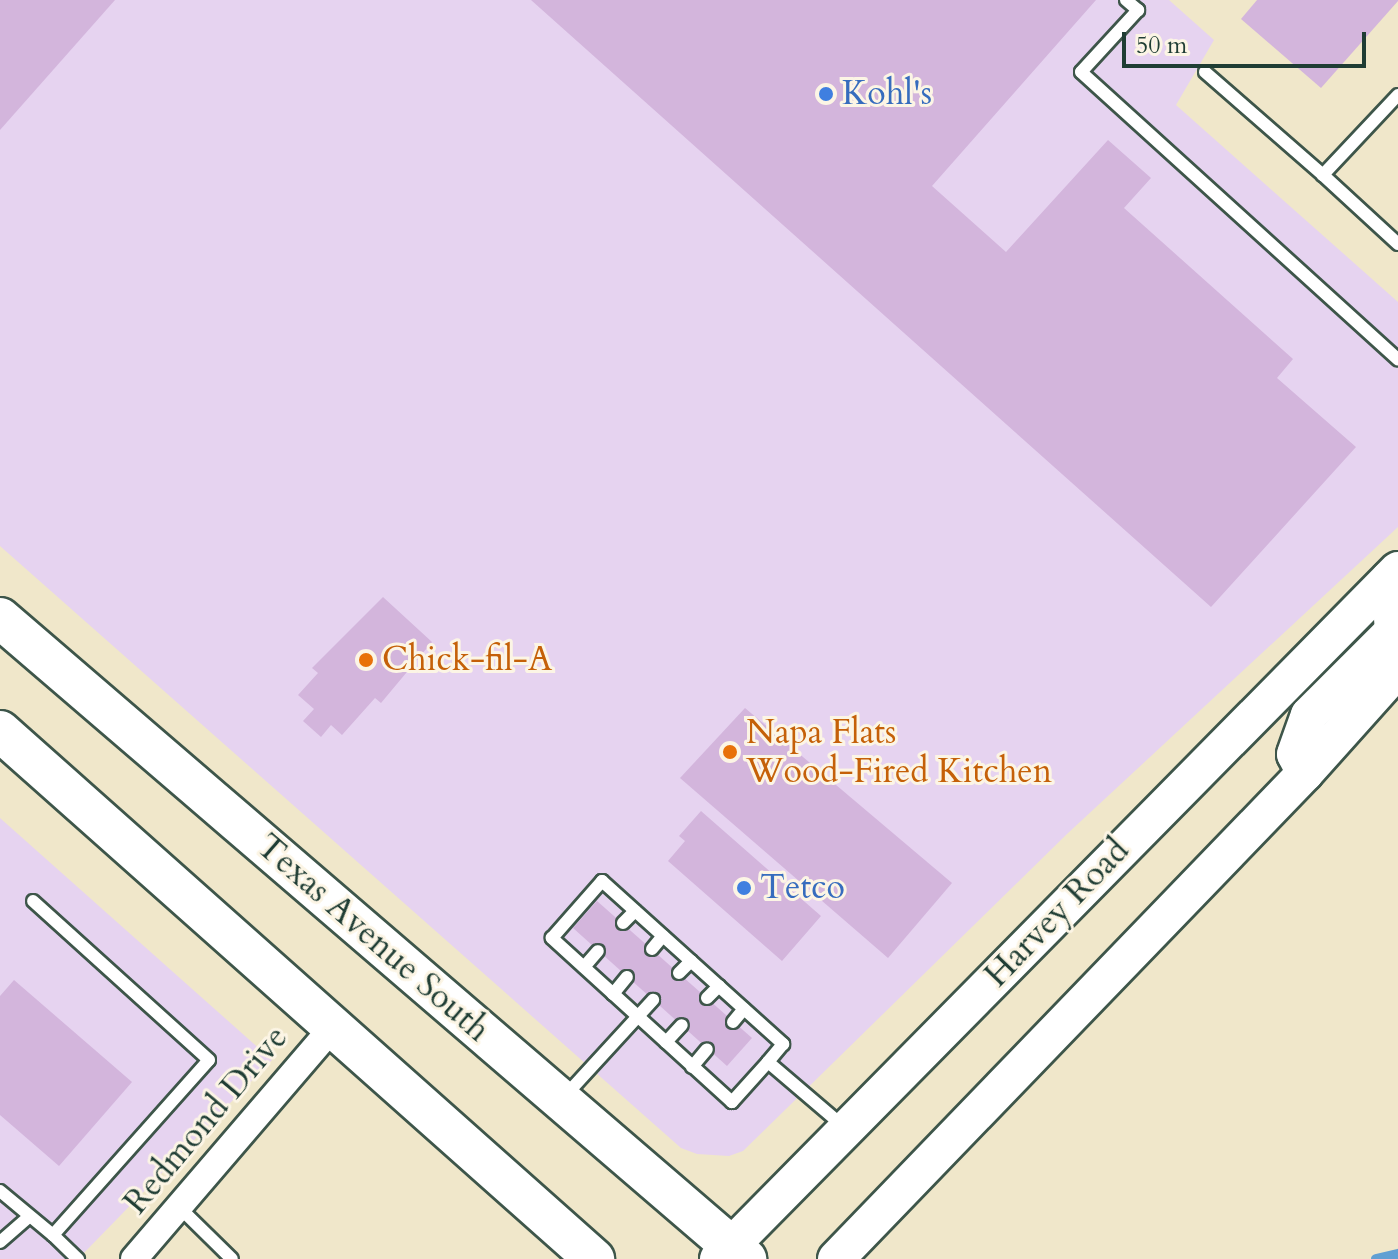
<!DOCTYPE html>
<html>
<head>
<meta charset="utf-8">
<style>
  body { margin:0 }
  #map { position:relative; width:1398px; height:1259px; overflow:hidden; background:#f0e7ca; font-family:Cardo,serif }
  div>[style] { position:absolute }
  .built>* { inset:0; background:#e6d3f0 }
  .stream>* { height:10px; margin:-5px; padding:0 5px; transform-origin:5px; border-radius:5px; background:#61a0d3 }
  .building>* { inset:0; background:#d3b5dc }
  .roads { filter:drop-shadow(2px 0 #3e564a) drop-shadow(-2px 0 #3e564a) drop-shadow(0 2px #3e564a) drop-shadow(0 -2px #3e564a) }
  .lane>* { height:12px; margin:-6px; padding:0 6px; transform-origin:6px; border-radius:6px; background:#fff }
  .street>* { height:26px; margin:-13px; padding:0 13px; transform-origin:13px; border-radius:13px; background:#fff }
  .secondary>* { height:36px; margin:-18px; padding:0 18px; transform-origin:18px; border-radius:18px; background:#fff }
  .primary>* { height:40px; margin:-20px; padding:0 20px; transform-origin:20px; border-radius:20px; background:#fff }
  .dots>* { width:22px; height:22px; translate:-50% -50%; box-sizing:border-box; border:4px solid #fcf5e5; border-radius:50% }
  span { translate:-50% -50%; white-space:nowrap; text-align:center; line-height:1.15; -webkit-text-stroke:6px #fcf5e5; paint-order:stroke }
  .shop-label { font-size:34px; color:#366cbe }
  .left { translate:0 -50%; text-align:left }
  .food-label { font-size:34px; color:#c56008 }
  .street-label { font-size:34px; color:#1f3d34 }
  .scale { position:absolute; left:1122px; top:32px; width:244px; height:36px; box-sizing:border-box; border:4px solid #1f3d34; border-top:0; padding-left:10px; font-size:24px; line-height:28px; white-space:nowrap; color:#1f3d34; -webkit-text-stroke:6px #fcf5e5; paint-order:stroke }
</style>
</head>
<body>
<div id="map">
  <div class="built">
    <div style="clip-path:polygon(0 0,1169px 0,1214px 40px,1176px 105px,1398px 302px,1398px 527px,1067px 834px,743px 1151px,729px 1156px,697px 1154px,681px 1148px,0 546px)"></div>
    <div style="clip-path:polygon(0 818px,272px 1060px,78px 1259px,0 1259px)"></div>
  </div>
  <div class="stream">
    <div style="left:1376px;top:1259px;width:23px;rotate:-13deg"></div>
  </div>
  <div class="building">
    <div style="clip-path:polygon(0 0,115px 0,0 130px)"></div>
    <div style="clip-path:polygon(531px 0,1096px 0,932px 186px,1006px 252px,1108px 140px,1151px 178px,1124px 208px,1293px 359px,1277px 378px,1356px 447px,1211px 607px)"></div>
    <div style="clip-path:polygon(1257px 0,1398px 0,1398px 1px,1321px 88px,1241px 19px)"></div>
    <div style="clip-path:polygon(383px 597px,432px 642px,381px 703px,375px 698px,342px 735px,331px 725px,321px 737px,303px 721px,314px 709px,298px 695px,318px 673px,312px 668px)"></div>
    <div style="clip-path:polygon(745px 708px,952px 883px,888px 958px,680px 778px)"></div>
    <div style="clip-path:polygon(701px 811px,821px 916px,782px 961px,668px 861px,685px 841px,679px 836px)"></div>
    <div style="clip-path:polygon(597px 901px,752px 1038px,727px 1066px,573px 928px)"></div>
    <div style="clip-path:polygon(14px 980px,132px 1082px,59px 1166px,0 1115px,0 996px)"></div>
  </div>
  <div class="roads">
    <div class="lane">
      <div style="left:1126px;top:0;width:16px;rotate:40deg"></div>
      <div style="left:1138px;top:10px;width:84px;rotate:132.6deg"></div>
      <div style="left:1081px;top:72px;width:428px;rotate:42.2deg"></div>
      <div style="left:1205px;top:72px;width:157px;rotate:41.1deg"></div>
      <div style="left:1398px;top:95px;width:110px;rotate:133.2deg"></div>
      <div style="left:1323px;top:175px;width:102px;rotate:42.6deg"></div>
      <div style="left:623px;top:923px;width:17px;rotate:-45deg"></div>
      <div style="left:652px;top:949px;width:17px;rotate:-50deg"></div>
      <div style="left:584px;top:967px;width:21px;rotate:-49deg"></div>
      <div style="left:679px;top:973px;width:17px;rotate:-45deg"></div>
      <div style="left:613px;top:994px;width:22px;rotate:-51deg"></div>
      <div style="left:707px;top:998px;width:17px;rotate:-45deg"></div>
      <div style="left:733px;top:1022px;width:17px;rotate:-50deg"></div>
      <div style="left:666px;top:1042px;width:23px;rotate:-47deg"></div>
      <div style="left:768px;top:1062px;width:54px;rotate:132deg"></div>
      <div style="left:732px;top:1102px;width:244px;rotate:-137.7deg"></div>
      <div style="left:552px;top:938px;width:76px;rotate:-48.7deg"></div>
      <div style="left:602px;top:881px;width:244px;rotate:42deg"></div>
      <div style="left:783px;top:1044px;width:23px;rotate:130deg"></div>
      <div style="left:768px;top:1062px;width:99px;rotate:40.5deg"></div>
      <div style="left:692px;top:1067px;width:23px;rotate:-50deg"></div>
      <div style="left:564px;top:1097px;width:132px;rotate:-47.5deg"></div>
      <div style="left:0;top:1191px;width:69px;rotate:39.7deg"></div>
      <div style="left:53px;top:1235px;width:234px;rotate:-48.3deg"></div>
      <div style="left:209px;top:1060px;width:237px;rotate:-137.9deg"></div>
      <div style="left:179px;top:1207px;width:74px;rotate:44.5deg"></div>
      <div style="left:53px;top:1235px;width:35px;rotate:44deg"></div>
      <div style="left:0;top:1242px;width:38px;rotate:-41deg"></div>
    </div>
    <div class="street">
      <div style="left:134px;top:1259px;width:304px;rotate:-49.4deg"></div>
    </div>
    <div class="secondary">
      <div style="left:1305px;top:773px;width:21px;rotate:-118deg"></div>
      <div style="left:1295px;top:754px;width:41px;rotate:-70.3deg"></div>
      <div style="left:1309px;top:715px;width:119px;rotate:-45deg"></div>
      <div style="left:1393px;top:631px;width:52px;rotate:-94.4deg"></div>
      <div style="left:718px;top:1259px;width:968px;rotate:-45.38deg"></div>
      <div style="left:836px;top:1259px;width:675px;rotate:-46.02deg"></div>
      <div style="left:1305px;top:773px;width:140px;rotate:-48.2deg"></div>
    </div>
    <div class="primary">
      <div style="left:0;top:618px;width:984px;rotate:40.67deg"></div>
      <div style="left:0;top:731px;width:795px;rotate:41.63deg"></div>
    </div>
  </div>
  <div class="dots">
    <div style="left:826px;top:94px;background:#3f7fe0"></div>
    <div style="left:366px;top:660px;background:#e8710a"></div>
    <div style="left:730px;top:752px;background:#e8710a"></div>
    <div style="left:744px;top:888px;background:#3f7fe0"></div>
  </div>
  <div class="shop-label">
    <span class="left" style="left:842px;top:94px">Kohl's</span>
    <span class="left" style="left:760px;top:888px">Tetco</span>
  </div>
  <div class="food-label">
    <span class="left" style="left:382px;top:660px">Chick-fil-A</span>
    <span class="left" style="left:746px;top:752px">Napa Flats<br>Wood-Fired Kitchen</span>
  </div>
  <div class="street-label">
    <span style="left:1057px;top:913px;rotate:-46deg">Harvey Road</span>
    <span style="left:373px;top:938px;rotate:41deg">Texas Avenue South</span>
    <span style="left:206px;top:1120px;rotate:-50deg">Redmond Drive</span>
  </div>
  <div class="scale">50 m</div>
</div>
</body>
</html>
